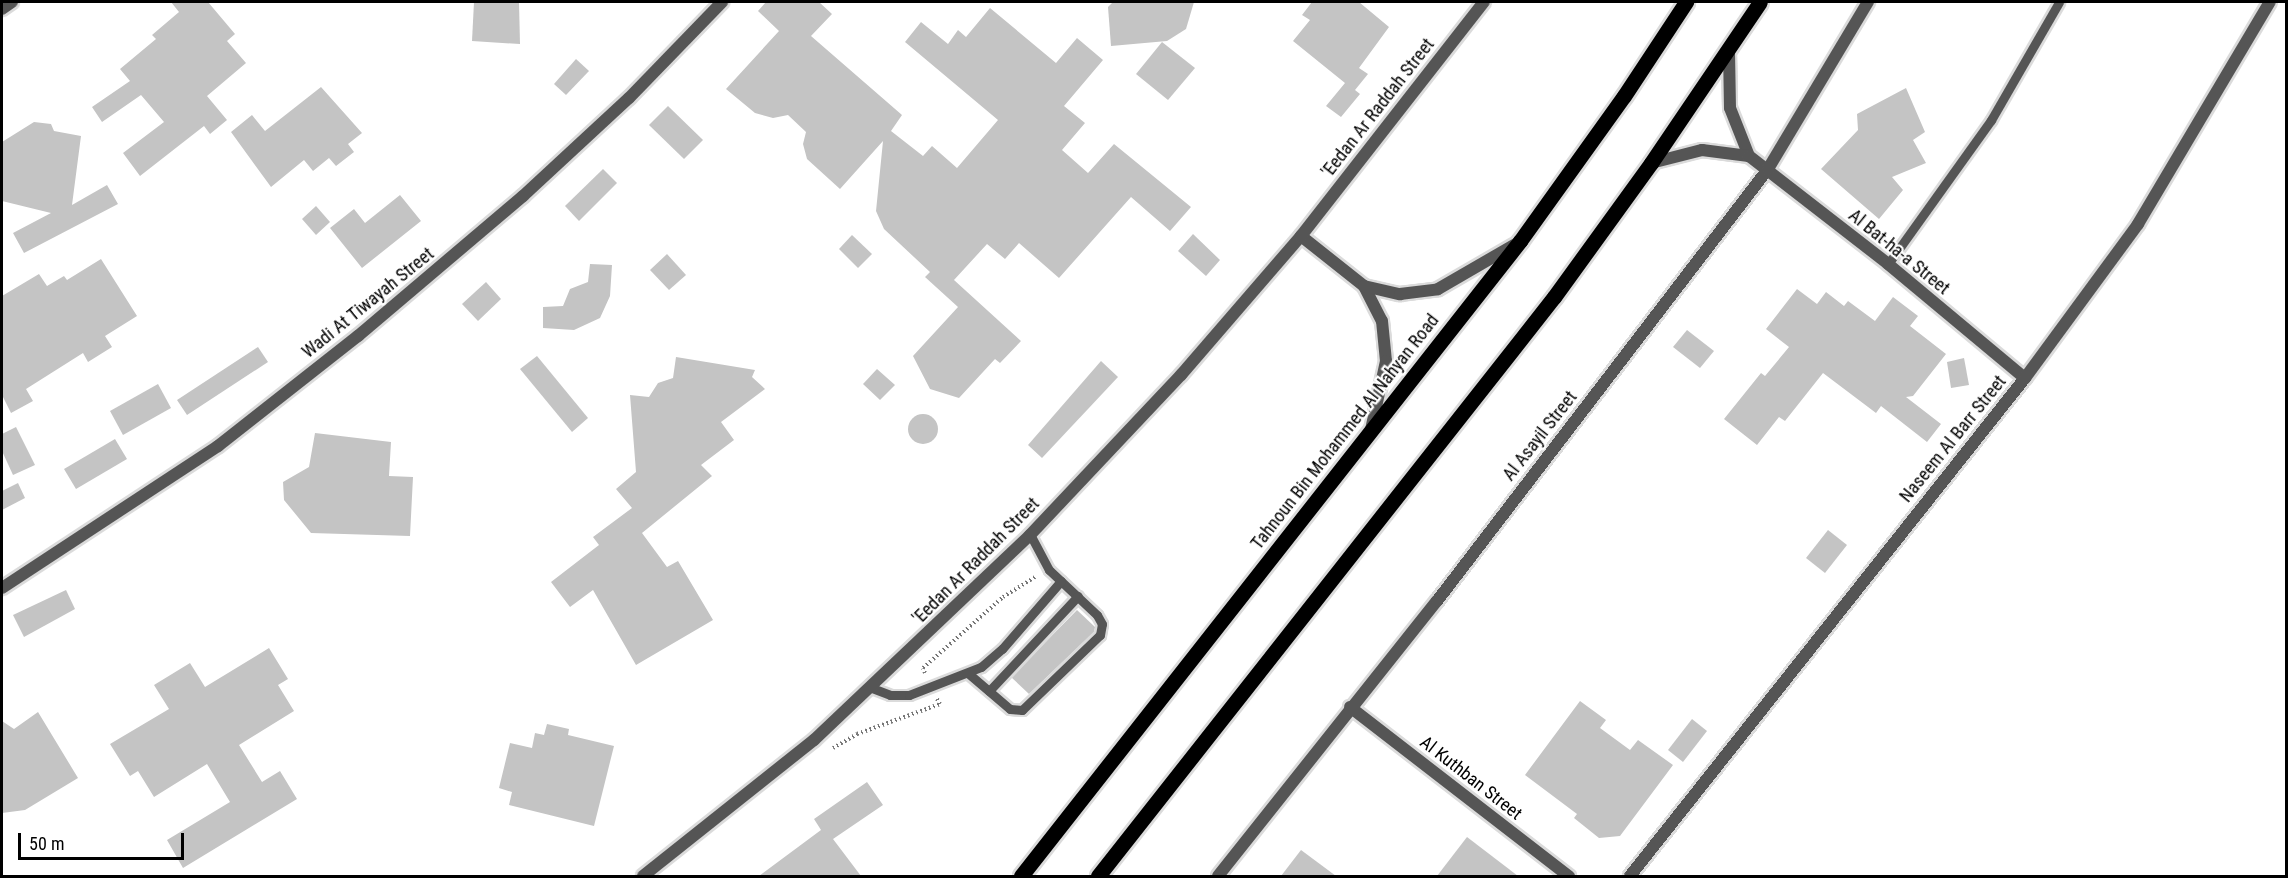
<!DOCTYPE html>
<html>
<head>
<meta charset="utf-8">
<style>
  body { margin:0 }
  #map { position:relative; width:2288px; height:878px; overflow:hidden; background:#fff; font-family:"Roboto Condensed",sans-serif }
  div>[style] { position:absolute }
  .building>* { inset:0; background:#c4c4c4 }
  .round { border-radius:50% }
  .path>* { height:4px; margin-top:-2px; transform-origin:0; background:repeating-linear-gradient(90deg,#777 0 1.5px,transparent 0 4.5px) }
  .roads { filter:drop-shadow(2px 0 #dbdbdb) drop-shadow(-2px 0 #dbdbdb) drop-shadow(0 2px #dbdbdb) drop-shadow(0 -2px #dbdbdb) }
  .lane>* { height:9px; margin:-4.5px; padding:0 4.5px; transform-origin:4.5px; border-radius:4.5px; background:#555 }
  .street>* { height:12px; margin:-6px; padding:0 6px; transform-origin:6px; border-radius:6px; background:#555 }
  .primary>* { height:15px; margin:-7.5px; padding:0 7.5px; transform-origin:7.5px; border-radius:7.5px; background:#000 }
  span { translate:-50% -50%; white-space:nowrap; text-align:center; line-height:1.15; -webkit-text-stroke:4.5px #fff; paint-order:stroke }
  .street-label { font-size:18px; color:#000 }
  .frame { position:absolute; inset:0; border:3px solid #000; pointer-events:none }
  .scale { position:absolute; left:18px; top:833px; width:166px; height:27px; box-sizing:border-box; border:3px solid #000; border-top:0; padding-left:8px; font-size:18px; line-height:21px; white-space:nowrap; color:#000; -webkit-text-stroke:4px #fff; paint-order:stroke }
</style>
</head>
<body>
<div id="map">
  <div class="building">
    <div style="clip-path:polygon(171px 2px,208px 2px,235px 34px,227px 41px,246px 63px,207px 96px,227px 120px,210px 134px,204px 126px,140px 176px,123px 153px,164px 122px,141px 95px,102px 122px,92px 107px,130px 81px,120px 69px,156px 39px,152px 35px,179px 12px)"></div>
    <div style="clip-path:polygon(474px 2px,519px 2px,520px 44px,472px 41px)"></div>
    <div style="clip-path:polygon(766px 2px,819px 2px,832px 14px,811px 36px,902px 115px,891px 131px,923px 156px,932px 146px,957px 168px,998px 120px,905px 42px,921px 22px,948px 44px,958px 30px,966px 37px,990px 8px,1056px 63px,1077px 38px,1103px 60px,1064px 106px,1085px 123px,1062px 150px,1088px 173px,1114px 144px,1191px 207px,1170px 231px,1131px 197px,1059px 278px,1019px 243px,1005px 259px,987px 244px,954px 280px,1021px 341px,1000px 363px,995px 359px,959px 398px,930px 389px,913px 356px,958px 307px,925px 277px,930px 272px,884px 229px,876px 211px,883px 141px,840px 189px,807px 159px,803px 144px,806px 132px,788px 115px,773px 118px,755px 113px,726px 89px,779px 31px,758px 11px)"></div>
    <div style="clip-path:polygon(1113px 2px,1194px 2px,1186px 29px,1167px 41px,1111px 46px,1108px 7px)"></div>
    <div style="clip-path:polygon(1312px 2px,1359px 2px,1389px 27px,1359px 68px,1368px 74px,1355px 90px,1360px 94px,1341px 117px,1326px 106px,1345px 83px,1293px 41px,1310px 20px,1302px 15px)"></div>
    <div style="clip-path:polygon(1162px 42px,1195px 68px,1168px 100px,1136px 74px)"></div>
    <div style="clip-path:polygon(576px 59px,589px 71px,566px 95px,554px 84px)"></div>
    <div style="clip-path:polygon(321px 87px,362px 133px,348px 144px,354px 152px,336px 166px,329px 158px,313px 171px,304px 160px,271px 187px,231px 132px,252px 115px,265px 131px)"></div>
    <div style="clip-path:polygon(1906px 88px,1925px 132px,1913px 140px,1926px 163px,1892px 177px,1903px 190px,1879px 219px,1821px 169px,1858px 130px,1857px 114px)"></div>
    <div style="clip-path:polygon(668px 106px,703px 140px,684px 159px,649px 125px)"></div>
    <div style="clip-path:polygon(34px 122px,51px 124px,54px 131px,81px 136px,72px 205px,107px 185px,118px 204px,24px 253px,13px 233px,51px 213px,2px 201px,2px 142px)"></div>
    <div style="clip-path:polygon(603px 169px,617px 183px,579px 221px,565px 206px)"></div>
    <div style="clip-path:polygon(400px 195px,421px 221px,362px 268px,330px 228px,354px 209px,365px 223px)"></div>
    <div style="clip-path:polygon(316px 206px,330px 222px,316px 235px,302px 219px)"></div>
    <div style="clip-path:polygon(1193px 234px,1220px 260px,1206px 276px,1178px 251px)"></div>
    <div style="clip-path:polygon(852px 235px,872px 254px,858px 268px,839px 249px)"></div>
    <div style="clip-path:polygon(667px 254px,686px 275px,669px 290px,650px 270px)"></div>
    <div style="clip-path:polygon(101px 259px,137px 316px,105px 336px,112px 347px,88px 362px,83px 353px,26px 389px,33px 401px,11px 413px,2px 395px,2px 296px,39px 274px,47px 286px,64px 276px,67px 280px)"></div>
    <div style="clip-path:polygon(590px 264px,612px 265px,610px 296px,600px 318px,574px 330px,543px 328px,543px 307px,563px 306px,570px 289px,588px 282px)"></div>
    <div style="clip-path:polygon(486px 282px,501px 299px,478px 321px,462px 304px)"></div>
    <div style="clip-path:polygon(1797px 289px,1817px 304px,1826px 292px,1844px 306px,1848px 301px,1875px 321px,1893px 297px,1918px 316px,1910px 326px,1946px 354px,1913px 396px,1906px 397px,1941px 424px,1927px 442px,1881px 406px,1876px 413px,1823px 373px,1785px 421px,1779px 417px,1757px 445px,1724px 419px,1761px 373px,1765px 376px,1789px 347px,1766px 329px)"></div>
    <div style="clip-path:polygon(1687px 330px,1714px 351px,1700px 368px,1673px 347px)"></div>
    <div style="clip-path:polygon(258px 347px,268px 362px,187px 415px,177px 400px)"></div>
    <div style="clip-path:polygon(537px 356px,588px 418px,572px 432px,520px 369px)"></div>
    <div style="clip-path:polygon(676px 357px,755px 370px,752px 377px,765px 389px,721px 422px,734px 440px,701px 465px,712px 476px,642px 533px,667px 567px,678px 561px,713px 620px,636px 665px,593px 590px,570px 607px,551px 582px,599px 545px,593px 537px,632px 508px,616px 489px,636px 472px,630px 395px,649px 397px,658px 383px,673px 378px)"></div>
    <div style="clip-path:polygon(1964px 358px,1969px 385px,1951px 388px,1947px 362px)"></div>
    <div style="clip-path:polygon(1101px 361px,1118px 377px,1042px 458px,1028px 445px)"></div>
    <div style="clip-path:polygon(877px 369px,895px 385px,880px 400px,863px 384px)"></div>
    <div style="clip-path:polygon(158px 384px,171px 408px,123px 435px,110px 411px)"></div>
    <div class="round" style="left:908px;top:414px;width:30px;height:30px"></div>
    <div style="clip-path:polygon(16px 427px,35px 465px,13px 475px,2px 451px,2px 434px)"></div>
    <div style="clip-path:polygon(315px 433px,391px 442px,389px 476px,413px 477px,410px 536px,311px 533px,284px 500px,283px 482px,309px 467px)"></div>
    <div style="clip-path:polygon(115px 439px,127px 459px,76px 489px,64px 469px)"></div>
    <div style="clip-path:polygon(18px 483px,25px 498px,2px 510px,2px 491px)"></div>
    <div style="clip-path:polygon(1828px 530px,1847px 545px,1825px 573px,1806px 558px)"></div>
    <div style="clip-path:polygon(66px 590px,75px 609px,24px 637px,13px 615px)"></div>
    <div style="clip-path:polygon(1077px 610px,1095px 627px,1094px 632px,1029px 694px,1011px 677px)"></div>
    <div style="clip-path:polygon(269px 648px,288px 679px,278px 685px,294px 711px,239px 745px,262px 782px,280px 771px,297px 799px,183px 868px,167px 840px,230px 802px,207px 764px,154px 797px,138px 771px,130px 776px,110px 744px,169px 709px,154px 685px,190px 663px,205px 687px)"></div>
    <div style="clip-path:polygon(1580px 701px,1606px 720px,1600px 728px,1630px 750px,1638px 740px,1673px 765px,1620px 836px,1599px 838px,1574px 818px,1577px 814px,1525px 775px)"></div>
    <div style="clip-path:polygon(38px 712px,78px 778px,25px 810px,2px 813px,2px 721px,14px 729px)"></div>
    <div style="clip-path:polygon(1692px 719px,1707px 731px,1683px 762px,1668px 750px)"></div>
    <div style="clip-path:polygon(547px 724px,569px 729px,568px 735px,614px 746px,594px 826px,509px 805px,512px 792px,499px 788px,510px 743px,532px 748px,535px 733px,544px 735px)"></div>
    <div style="clip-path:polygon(867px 782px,883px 805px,833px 839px,861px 876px,759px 876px,821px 830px,814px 819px)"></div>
    <div style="clip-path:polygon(1467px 837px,1518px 876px,1437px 876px)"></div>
    <div style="clip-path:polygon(1301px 850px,1336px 876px,1281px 876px)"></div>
  </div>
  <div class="path">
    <div style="left:925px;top:673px;width:5px;rotate:-112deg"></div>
    <div style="left:923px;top:668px;width:107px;rotate:-41.6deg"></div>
    <div style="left:1003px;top:597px;width:39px;rotate:-32deg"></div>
    <div style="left:833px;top:748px;width:28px;rotate:-30deg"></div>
    <div style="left:857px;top:734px;width:88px;rotate:-19.9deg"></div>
    <div style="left:940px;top:704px;width:6px;rotate:-121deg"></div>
  </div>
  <div class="roads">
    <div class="lane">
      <div style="left:1888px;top:264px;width:177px;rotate:-54.4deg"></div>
      <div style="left:1991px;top:120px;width:136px;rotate:-60deg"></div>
      <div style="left:969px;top:674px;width:54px;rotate:40.5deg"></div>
      <div style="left:1010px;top:709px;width:12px;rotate:5deg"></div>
      <div style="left:1022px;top:710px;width:108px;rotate:-43.9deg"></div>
      <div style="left:1100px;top:635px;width:11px;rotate:-80deg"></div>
      <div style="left:1102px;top:624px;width:10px;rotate:-119deg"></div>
      <div style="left:1097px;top:615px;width:66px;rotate:-136.8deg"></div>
      <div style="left:1049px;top:570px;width:40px;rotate:-118deg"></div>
      <div style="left:872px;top:688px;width:19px;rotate:21deg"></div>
      <div style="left:890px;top:695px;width:19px"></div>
      <div style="left:909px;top:695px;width:77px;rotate:-21.3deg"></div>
      <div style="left:981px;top:667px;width:28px;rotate:-41deg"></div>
      <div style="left:1002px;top:649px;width:90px;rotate:-49.1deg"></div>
      <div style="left:989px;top:691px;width:130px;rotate:-46.9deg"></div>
    </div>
    <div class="street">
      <div style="left:2px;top:9px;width:12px;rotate:-35deg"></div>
      <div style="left:1729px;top:51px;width:57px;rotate:89deg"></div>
      <div style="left:1730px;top:108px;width:52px;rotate:68.4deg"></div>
      <div style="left:1651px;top:163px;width:53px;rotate:-14.3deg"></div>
      <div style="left:1702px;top:150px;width:47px;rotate:7.3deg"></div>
      <div style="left:1749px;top:156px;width:176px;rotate:37.8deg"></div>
      <div style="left:1888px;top:264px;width:178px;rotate:39.8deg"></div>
      <div style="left:1301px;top:236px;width:80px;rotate:38.4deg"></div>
      <div style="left:1364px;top:286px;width:39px;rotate:63deg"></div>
      <div style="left:1382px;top:321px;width:40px;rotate:84.3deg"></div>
      <div style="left:1386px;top:361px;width:71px;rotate:102.3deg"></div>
      <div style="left:1364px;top:286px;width:37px;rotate:13deg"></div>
      <div style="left:1400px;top:294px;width:38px;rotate:-7deg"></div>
      <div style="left:1438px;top:289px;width:88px;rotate:-30.1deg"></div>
      <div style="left:2px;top:588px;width:258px;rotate:-33.3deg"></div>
      <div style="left:218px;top:446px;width:178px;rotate:-38.2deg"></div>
      <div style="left:358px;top:336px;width:216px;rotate:-40.3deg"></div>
      <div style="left:523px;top:196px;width:144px;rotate:-42.8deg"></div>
      <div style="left:629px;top:98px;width:134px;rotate:-45.9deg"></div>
      <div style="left:1350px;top:707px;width:277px;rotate:37.7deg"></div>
      <div style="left:643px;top:876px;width:218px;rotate:-38.5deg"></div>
      <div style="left:814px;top:740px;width:298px;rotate:-43.5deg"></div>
      <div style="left:1030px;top:535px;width:220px;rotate:-46.7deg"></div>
      <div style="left:1181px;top:375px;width:184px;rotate:-49.2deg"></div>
      <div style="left:1301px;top:236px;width:297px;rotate:-52deg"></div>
      <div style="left:1218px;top:876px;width:352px;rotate:-51.5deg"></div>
      <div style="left:1437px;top:601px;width:544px;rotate:-52.54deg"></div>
      <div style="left:1768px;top:169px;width:195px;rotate:-59.1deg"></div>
      <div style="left:1630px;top:876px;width:636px;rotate:-51.58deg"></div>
      <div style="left:2025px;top:378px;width:191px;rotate:-53.7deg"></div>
      <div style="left:2138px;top:224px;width:258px;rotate:-59.3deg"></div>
    </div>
    <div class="primary">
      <div style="left:1021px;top:876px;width:808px;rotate:-51.84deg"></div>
      <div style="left:1520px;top:241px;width:178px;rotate:-54.4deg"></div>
      <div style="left:1624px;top:96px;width:113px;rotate:-56.6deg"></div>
      <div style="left:1098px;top:876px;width:737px;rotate:-51.78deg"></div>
      <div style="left:1554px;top:297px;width:165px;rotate:-54.1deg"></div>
      <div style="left:1651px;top:163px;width:194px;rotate:-55.9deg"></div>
    </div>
  </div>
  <div class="street-label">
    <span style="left:1378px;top:108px;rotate:-52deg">'Eedan Ar Raddah Street</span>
    <span style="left:1899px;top:252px;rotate:39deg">Al Bat-ha-a Street</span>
    <span style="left:368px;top:303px;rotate:-39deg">Wadi At Tiwayah Street</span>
    <span style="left:1345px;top:432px;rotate:-52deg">Tahnoun Bin Mohammed Al Nahyan Road</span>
    <span style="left:1540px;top:436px;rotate:-52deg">Al Asayil Street</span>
    <span style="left:1953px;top:439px;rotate:-51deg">Naseem Al Barr Street</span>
    <span style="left:976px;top:561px;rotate:-45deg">'Eedan Ar Raddah Street</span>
    <span style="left:1471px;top:778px;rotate:38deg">Al Kuthban Street</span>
  </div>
  <div class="frame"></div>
  <div class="scale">50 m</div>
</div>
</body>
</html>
